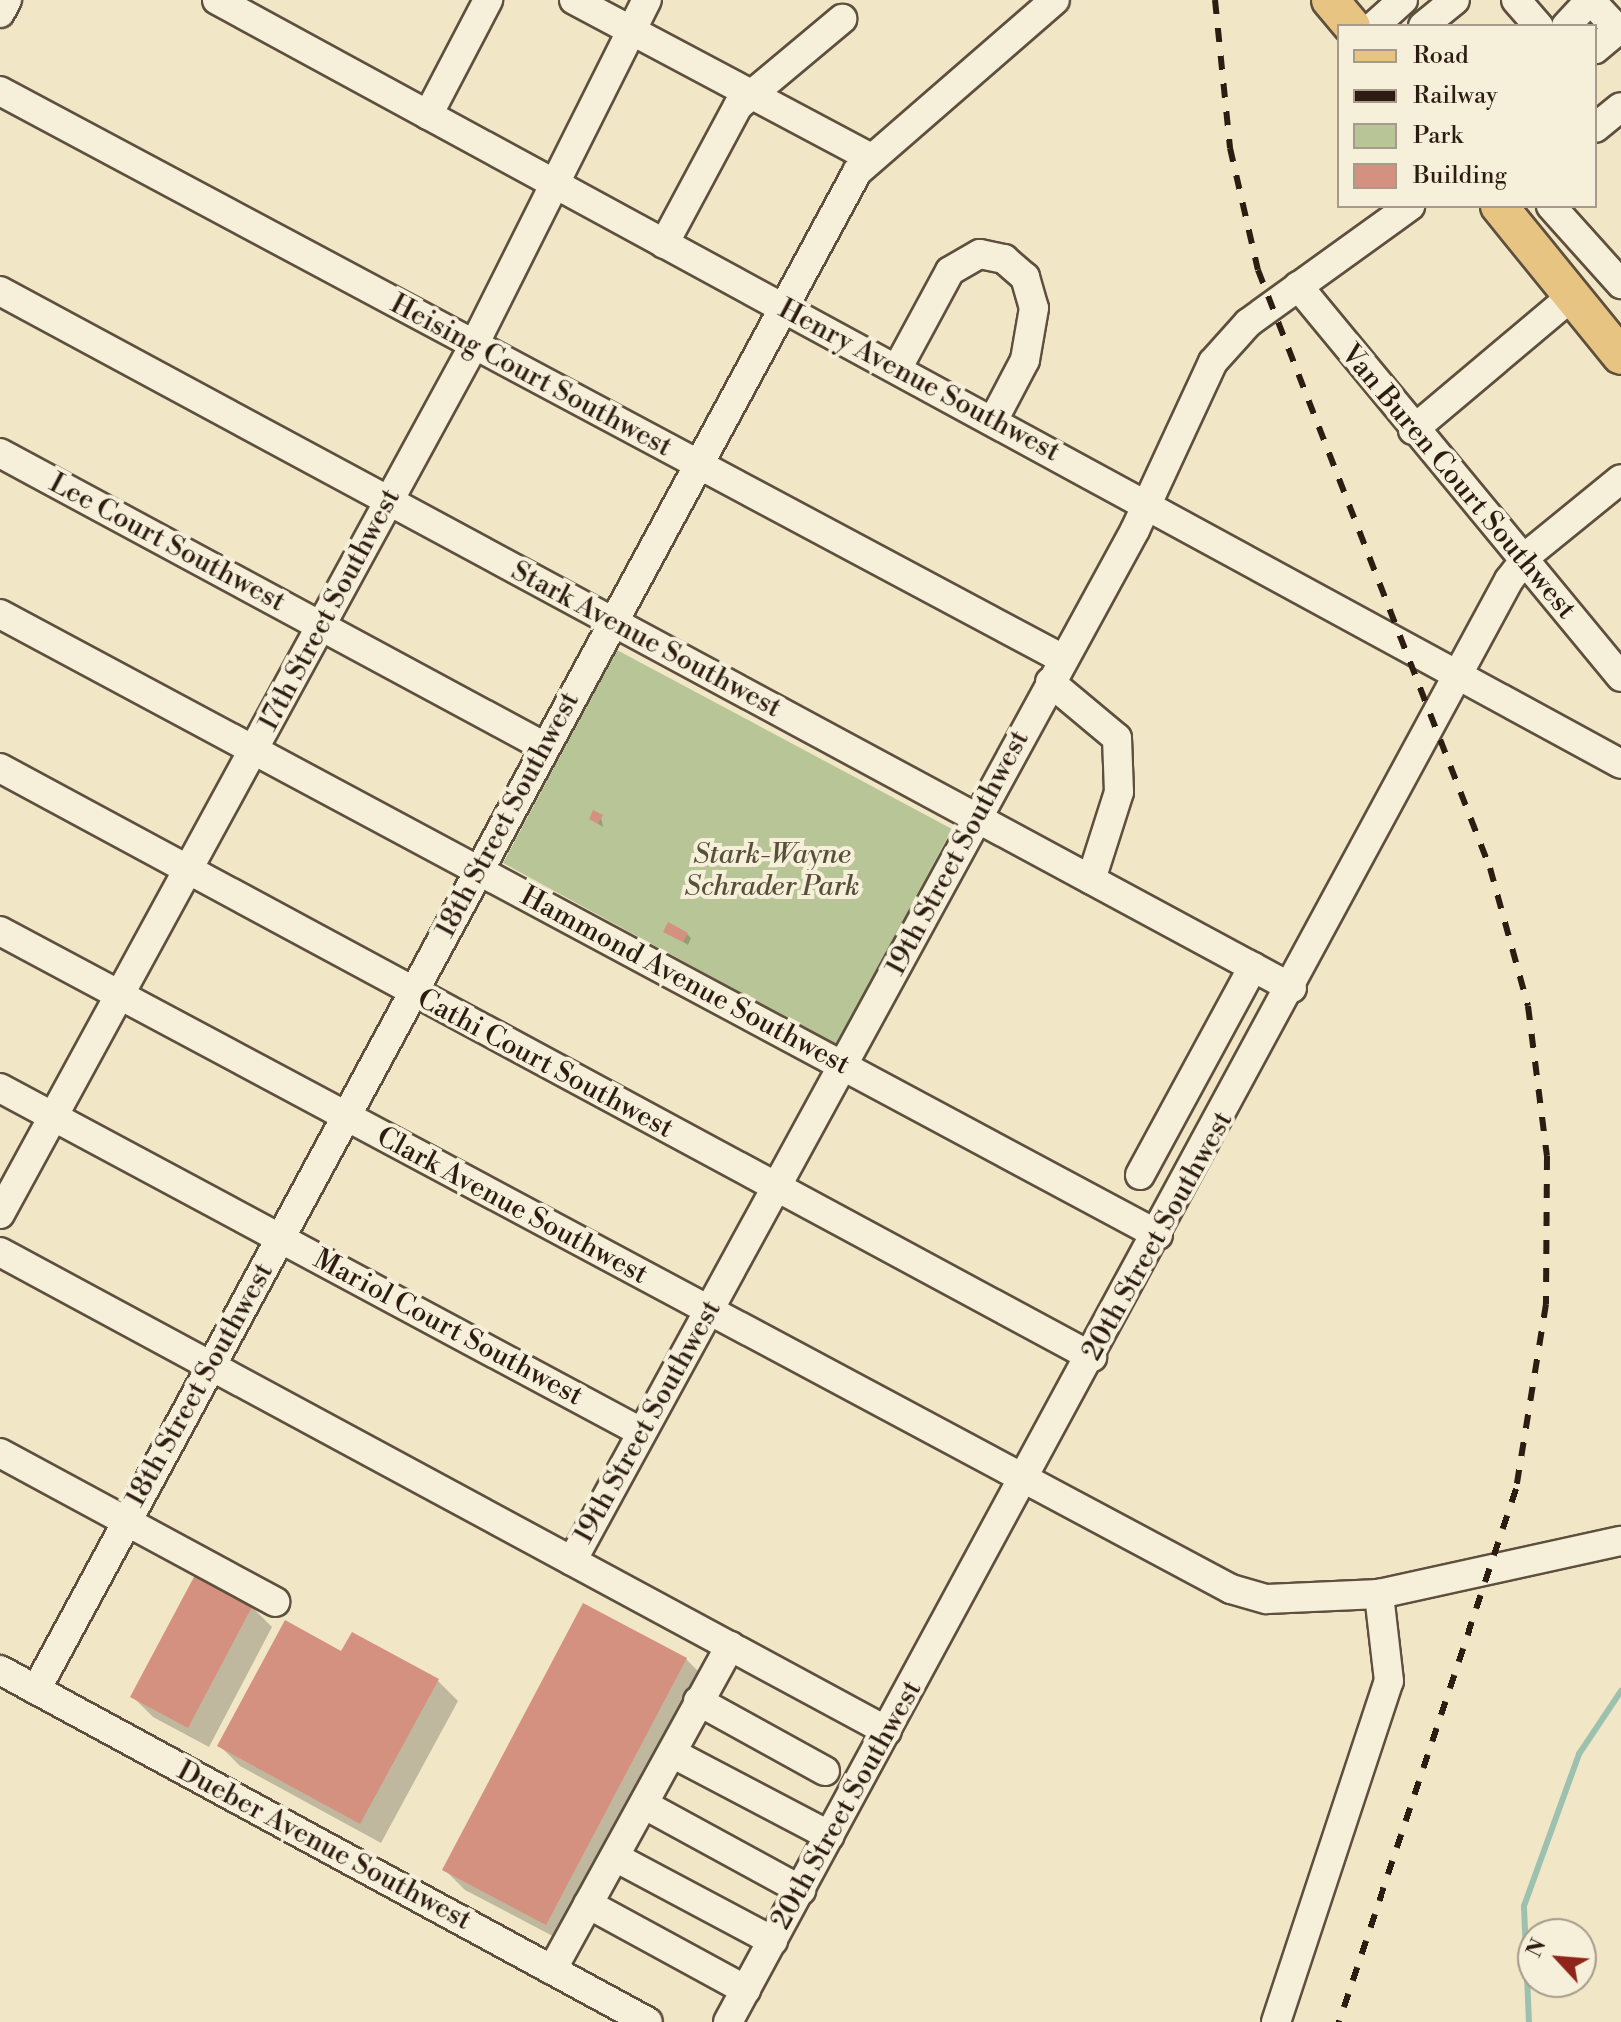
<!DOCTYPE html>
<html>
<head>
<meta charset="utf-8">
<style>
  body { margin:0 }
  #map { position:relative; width:1621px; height:2022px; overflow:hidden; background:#f1e7c6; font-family:"Libre Bodoni",serif }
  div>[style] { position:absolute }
  .green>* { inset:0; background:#b8c697 }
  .shadow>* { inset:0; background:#0003 }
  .stream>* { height:6px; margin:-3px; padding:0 3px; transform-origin:3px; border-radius:3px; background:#9cc1af }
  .building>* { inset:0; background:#d5917f }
  .roads { filter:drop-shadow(2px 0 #5e4f3e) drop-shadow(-2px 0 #5e4f3e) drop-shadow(0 2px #5e4f3e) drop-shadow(0 -2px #5e4f3e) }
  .minor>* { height:28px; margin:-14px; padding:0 14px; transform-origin:14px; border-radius:14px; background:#f6efda }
  .major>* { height:36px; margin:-18px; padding:0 18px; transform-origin:18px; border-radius:18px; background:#e8c483 }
  .rail>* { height:6px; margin-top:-3px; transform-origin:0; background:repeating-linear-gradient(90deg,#2d1c11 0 14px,transparent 0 28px) }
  span { translate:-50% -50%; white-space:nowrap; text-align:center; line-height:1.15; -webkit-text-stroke:8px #f6efda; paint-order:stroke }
  .street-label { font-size:28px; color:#2d1c11 }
  .park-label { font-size:28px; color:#574f39; font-style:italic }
  .legend { position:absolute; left:1337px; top:24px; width:260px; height:184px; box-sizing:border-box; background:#f6efda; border:2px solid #a69b8a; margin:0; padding:10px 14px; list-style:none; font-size:24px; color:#2d1c11 }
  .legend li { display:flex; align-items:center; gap:16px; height:40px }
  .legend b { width:40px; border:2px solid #a69b8a }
  .north { position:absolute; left:1517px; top:1918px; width:80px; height:80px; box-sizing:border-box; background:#f6efda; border:2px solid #a69b8a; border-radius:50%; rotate:296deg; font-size:22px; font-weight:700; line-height:32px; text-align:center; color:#2d1c11 }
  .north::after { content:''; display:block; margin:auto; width:28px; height:36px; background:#8f2418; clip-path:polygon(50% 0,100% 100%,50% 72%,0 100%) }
</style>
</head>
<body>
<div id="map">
  <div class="green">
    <div style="clip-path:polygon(617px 650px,952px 829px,837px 1045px,503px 863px)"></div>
  </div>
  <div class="shadow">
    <div style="clip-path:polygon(601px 817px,603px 827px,591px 819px)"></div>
    <div style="clip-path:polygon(666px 931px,687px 934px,691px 938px,688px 945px)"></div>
    <div style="clip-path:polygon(196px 1577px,252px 1607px,272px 1627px,209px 1747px,153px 1717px,133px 1697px)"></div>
    <div style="clip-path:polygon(342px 1653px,438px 1681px,458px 1701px,381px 1843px,240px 1766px,219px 1745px)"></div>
    <div style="clip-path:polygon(686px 1659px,706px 1679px,566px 1943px,465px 1890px,445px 1870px)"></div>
  </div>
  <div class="stream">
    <div style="left:1529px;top:2022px;width:116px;rotate:-92.5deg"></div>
    <div style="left:1524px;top:1906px;width:162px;rotate:-70.1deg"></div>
    <div style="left:1579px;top:1754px;width:76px;rotate:-56.3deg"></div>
  </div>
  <div class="building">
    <div style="clip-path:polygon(593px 810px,603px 815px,598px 824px,589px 819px)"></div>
    <div style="clip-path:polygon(668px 922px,688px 933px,683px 942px,663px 932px)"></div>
    <div style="clip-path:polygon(195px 1575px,253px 1605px,188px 1728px,130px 1697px)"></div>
    <div style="clip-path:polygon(583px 1603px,687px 1658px,546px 1925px,442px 1870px)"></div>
    <div style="clip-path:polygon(285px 1620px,341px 1651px,352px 1632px,439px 1679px,360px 1824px,217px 1746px)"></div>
  </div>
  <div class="roads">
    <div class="minor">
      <div style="left:217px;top:0;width:1598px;rotate:28.55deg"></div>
      <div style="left:574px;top:0;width:333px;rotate:28deg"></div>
      <div style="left:1516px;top:0;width:35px;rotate:49deg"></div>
      <div style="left:1594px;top:4px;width:35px;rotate:47deg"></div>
      <div style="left:1618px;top:30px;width:30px;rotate:140deg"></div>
      <div style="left:0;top:13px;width:15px;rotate:-62deg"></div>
      <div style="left:1374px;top:26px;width:39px;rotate:-42deg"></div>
      <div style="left:1423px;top:26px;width:41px;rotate:-39.1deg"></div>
      <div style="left:1566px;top:26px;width:35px;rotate:-47deg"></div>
      <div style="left:0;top:91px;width:1205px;rotate:28.12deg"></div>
      <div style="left:428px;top:115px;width:130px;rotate:-62.4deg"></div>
      <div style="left:1595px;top:128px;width:33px;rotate:-39deg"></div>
      <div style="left:1551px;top:206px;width:105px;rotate:48.1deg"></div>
      <div style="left:664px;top:244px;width:157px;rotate:-61.8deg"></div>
      <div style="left:738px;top:106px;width:136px;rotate:-39.9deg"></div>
      <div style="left:1298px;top:286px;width:507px;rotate:50.44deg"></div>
      <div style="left:0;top:291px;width:1468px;rotate:28.35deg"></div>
      <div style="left:897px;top:369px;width:111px;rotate:-61.6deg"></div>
      <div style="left:950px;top:271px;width:34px;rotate:-30deg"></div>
      <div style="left:980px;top:254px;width:25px;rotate:12deg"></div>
      <div style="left:1004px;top:259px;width:28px;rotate:41deg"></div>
      <div style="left:1025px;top:277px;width:32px;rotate:74deg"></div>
      <div style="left:1034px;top:308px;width:53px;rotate:99.8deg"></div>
      <div style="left:1025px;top:360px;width:69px;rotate:117.7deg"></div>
      <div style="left:1413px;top:430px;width:208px;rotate:-40.1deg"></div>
      <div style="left:0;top:453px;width:619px;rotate:28.34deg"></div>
      <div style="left:0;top:614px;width:1314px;rotate:28.2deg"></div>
      <div style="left:1050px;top:682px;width:87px;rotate:39.9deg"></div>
      <div style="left:1117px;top:738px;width:54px;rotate:87.9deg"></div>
      <div style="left:1119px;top:792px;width:92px;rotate:107.7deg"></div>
      <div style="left:0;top:768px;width:1241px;rotate:28.34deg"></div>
      <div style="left:0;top:931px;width:1396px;rotate:28.13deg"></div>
      <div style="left:1231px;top:1589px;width:37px;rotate:16deg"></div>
      <div style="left:1267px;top:1599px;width:112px;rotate:-2.6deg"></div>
      <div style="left:1379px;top:1594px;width:248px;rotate:-12.4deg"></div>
      <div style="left:0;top:1088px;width:727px;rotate:28.22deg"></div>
      <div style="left:1140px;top:1175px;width:237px;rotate:-61.5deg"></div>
      <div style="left:0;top:1214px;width:990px;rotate:-61.39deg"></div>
      <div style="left:474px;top:345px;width:386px;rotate:-63.4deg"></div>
      <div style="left:0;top:1252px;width:1008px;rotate:28.37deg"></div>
      <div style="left:0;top:1453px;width:313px;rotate:28.4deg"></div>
      <div style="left:572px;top:1561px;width:1175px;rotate:-61.36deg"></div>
      <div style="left:1135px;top:530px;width:185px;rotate:-65.1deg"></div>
      <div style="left:1213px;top:362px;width:52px;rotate:-48.1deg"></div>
      <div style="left:1248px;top:323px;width:200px;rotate:-35.8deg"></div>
      <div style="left:0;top:1670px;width:737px;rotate:28.51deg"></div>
      <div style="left:36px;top:1690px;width:1726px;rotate:-61.59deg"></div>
      <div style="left:857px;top:172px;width:262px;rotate:-41deg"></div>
      <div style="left:698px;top:1701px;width:145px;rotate:28.9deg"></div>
      <div style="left:672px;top:1753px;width:178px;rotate:27.7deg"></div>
      <div style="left:645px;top:1805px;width:178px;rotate:28.6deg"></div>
      <div style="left:615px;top:1857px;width:179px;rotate:28deg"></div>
      <div style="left:588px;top:1904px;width:180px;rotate:28.6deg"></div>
      <div style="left:552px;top:1970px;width:370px;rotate:-61.2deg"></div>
      <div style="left:728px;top:2022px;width:1640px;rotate:-61.56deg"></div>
      <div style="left:1509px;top:580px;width:34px;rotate:-52deg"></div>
      <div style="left:1530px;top:553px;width:117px;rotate:-39.1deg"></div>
      <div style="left:1276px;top:2022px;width:359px;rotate:-71.7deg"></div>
      <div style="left:1389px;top:1681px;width:88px;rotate:-96.6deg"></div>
    </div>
    <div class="major">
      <div style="left:1330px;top:0;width:34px;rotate:50deg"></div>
      <div style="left:1499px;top:206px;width:193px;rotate:50.9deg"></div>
    </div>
  </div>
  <div class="rail">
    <div style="left:1215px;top:0;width:149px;rotate:84.2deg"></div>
    <div style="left:1230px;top:148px;width:125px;rotate:77.1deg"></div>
    <div style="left:1258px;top:270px;width:641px;rotate:68.8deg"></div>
    <div style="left:1490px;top:868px;width:143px;rotate:74.6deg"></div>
    <div style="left:1528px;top:1006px;width:151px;rotate:82.8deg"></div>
    <div style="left:1547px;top:1156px;width:148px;rotate:90.4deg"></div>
    <div style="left:1546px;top:1304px;width:187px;rotate:99.2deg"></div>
    <div style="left:1516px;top:1489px;width:562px;rotate:108.37deg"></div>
  </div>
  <div class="street-label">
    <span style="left:531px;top:376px;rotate:28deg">Heising Court Southwest</span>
    <span style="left:919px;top:381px;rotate:28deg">Henry Avenue Southwest</span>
    <span style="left:1458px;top:482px;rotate:50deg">Van Buren Court Southwest</span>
    <span style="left:167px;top:543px;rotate:28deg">Lee Court Southwest</span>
    <span style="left:330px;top:610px;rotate:-62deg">17th Street Southwest</span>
    <span style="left:646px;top:640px;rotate:28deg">Stark Avenue Southwest</span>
    <span style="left:508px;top:815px;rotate:-62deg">18th Street Southwest</span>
    <span style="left:958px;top:853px;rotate:-62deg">19th Street Southwest</span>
    <span style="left:685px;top:981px;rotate:28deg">Hammond Avenue Southwest</span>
    <span style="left:545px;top:1064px;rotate:28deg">Cathi Court Southwest</span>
    <span style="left:512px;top:1206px;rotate:28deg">Clark Avenue Southwest</span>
    <span style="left:1158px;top:1236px;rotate:-61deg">20th Street Southwest</span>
    <span style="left:448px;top:1328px;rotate:28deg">Mariol Court Southwest</span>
    <span style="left:200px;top:1385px;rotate:-61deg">18th Street Southwest</span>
    <span style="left:648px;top:1422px;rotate:-61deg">19th Street Southwest</span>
    <span style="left:847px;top:1805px;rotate:-61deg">20th Street Southwest</span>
    <span style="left:324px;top:1846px;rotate:28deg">Dueber Avenue Southwest</span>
  </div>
  <div class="park-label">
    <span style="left:772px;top:871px">Stark-Wayne<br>Schrader Park</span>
  </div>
  <ul class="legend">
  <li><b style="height:10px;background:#e8c483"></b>Road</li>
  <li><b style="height:10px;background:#2d1c11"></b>Railway</li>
  <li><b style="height:22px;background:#b8c697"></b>Park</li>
  <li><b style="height:22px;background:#d5917f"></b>Building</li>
  </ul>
  <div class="north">N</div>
</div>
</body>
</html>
